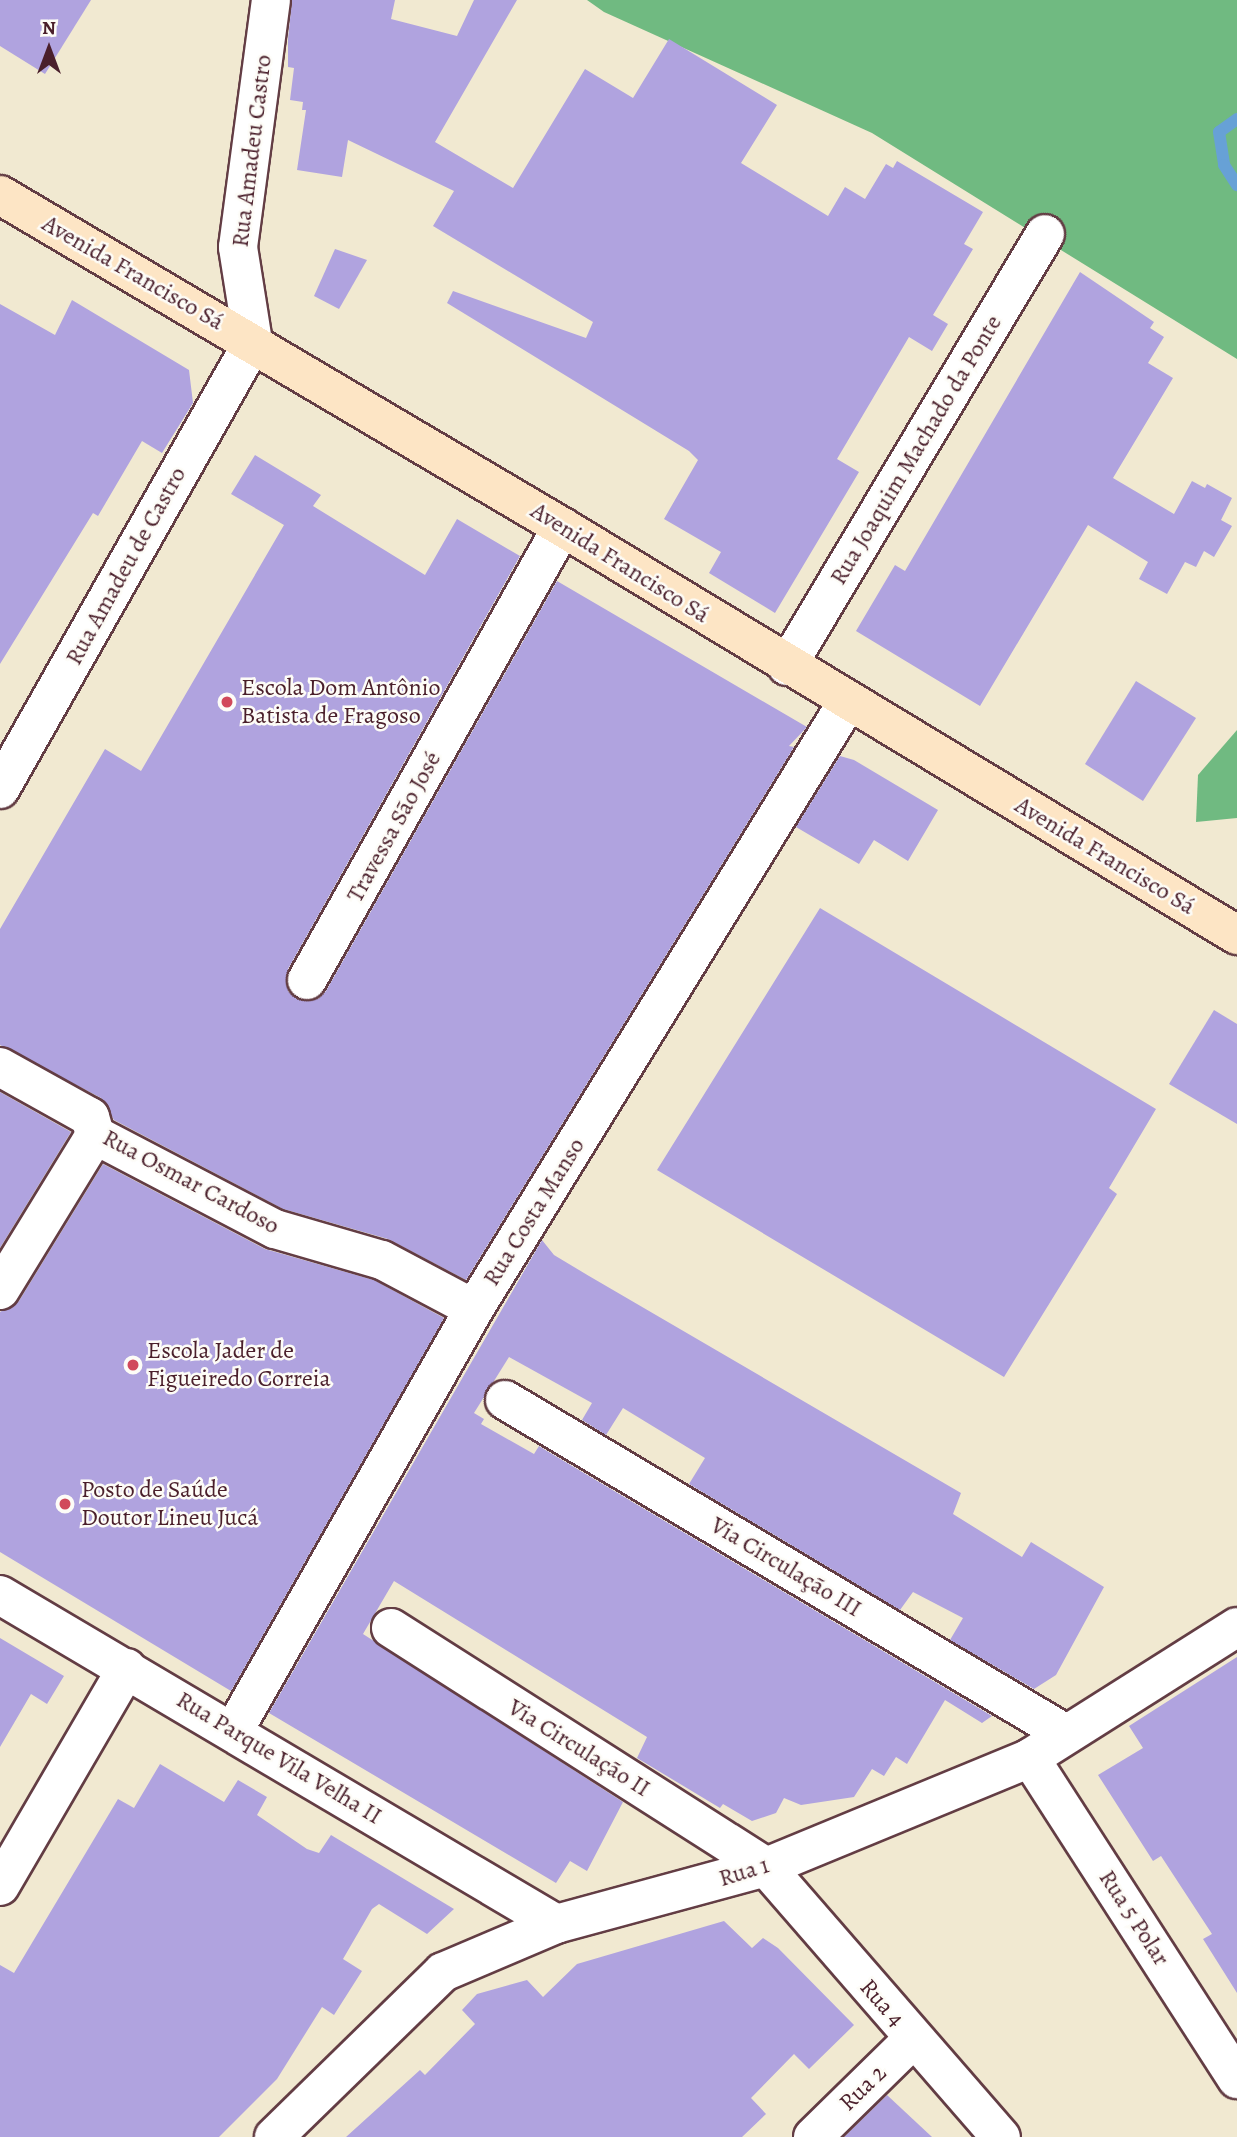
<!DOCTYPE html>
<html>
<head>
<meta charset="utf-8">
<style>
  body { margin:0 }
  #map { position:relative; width:1237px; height:2137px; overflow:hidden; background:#f1e9d1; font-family:Alegreya,serif }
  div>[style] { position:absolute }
  .forest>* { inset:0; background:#70ba81 }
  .stream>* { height:12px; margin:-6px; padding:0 6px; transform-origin:6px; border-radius:6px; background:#67a1d6 }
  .building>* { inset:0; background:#b0a3df }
  .roads { filter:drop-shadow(2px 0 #633d44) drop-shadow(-2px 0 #633d44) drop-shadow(0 2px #633d44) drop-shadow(0 -2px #633d44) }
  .street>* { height:38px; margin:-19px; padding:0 19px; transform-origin:19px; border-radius:19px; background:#fff }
  .secondary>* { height:38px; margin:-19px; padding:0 19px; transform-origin:19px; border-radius:19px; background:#fde5c5 }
  .dots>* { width:19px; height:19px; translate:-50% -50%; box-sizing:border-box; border:4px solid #fdfcf7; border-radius:50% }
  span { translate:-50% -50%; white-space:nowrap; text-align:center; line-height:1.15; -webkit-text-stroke:5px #fdfcf7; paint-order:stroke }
  .street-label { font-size:24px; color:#4a1f2b }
  .poi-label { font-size:24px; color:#4a1f2b }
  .left { translate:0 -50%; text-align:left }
  .north { position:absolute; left:14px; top:14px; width:70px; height:70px; -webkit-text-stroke:5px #fdfcf7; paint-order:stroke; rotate:0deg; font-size:19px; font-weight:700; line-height:28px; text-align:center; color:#4a1f2b }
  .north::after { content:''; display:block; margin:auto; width:24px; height:32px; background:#4a1f2b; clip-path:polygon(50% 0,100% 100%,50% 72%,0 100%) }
</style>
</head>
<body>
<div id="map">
  <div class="forest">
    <div style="clip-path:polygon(587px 0,1237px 0,1237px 359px,872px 133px,604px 12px)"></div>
    <div style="clip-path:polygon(1237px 730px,1237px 818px,1196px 822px,1198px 775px)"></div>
  </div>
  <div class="stream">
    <div style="left:1237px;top:119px;width:22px;rotate:144deg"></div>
    <div style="left:1219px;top:132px;width:33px;rotate:81deg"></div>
    <div style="left:1224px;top:165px;width:24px;rotate:57deg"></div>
  </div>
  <div class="building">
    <div style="clip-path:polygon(0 0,91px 0,45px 74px,0 46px)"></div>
    <div style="clip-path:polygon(292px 0,395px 0,391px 19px,457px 36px,474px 0,517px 0,435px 142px,513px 188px,585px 69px,633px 98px,669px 39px,777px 105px,741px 163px,828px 216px,845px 187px,865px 199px,886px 164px,893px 168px,897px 161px,983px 212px,964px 244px,973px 249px,933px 315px,948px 324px,932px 351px,909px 337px,837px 459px,859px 472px,775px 613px,709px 573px,721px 552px,664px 519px,698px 460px,689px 451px,447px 303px,453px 291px,586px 338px,593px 322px,433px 226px,454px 191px,348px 140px,342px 177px,297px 170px,306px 110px,302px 110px,303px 102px,290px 100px,294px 68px,288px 67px,288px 39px)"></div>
    <div style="clip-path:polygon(335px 249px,367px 260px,339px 309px,314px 296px)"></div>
    <div style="clip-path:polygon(1080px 272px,1154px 322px,1150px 328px,1164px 337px,1148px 363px,1173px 378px,1113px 478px,1174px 514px,1192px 481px,1205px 488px,1207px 484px,1232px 498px,1221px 520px,1232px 526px,1214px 557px,1204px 551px,1196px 567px,1185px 562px,1167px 594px,1139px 579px,1148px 562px,1088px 525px,980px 706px,856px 631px,895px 565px,905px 571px)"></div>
    <div style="clip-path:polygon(72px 300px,189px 370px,193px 403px,162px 453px,142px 441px,98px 516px,93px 513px,0 664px,0 304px,55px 335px)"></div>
    <div style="clip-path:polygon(255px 455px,321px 495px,313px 506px,425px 575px,457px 519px,520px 556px,288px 969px,288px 991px,297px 999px,318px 999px,326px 991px,557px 581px,807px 727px,789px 746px,794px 747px,466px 1280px,388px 1239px,283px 1209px,114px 1120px,101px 1098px,0 1045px,0 929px,105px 749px,141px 771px,284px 525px,231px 494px)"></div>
    <div style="clip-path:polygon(1136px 681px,1196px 718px,1143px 801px,1085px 764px)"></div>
    <div style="clip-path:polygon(840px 756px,854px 760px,938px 810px,908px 861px,874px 840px,859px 864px,796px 827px)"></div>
    <div style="clip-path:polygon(820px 908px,1156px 1109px,1109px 1188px,1117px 1194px,1004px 1377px,657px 1170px)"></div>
    <div style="clip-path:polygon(1214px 1010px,1237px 1024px,1237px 1124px,1169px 1084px)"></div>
    <div style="clip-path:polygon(0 1092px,71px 1132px,0 1248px)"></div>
    <div style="clip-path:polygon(103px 1164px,265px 1249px,374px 1280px,444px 1318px,231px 1691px,0 1552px,0 1312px,19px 1301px)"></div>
    <div style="clip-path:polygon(542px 1240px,554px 1255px,589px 1276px,961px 1493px,953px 1514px,1022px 1557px,1031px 1542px,1104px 1587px,1056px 1675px,1034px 1689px,950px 1640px,963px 1618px,913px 1592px,900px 1610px,689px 1484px,705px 1458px,623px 1408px,606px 1435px,582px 1420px,592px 1403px,509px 1357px,474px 1413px,484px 1419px,481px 1424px,534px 1454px,539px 1446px,547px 1451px,992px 1716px,982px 1723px,945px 1700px,907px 1764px,896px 1757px,884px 1776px,872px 1769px,854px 1797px,801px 1805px,784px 1798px,776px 1813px,752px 1821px,723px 1804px,720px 1808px,637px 1758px,647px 1737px,394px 1581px,363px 1634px,623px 1802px,587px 1871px,570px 1861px,556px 1883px,269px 1713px)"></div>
    <div style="clip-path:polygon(0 1638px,64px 1676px,47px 1704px,31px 1694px,0 1747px)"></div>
    <div style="clip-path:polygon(1237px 1657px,1237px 1993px,1203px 1939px,1212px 1934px,1161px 1856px,1153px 1861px,1098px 1775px,1143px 1748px,1129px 1726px)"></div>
    <div style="clip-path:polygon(160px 1764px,224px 1802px,238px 1780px,267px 1797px,257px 1815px,307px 1849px,319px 1853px,331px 1835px,454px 1909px,427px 1934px,379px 1904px,372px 1909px,343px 1959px,362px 1971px,334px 2015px,322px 2007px,277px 2079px,219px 2137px,0 2137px,0 1965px,14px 1973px,118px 1799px,134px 1808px)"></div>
    <div style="clip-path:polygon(724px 1921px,752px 1948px,763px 1938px,778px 1948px,854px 2025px,809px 2069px,794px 2054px,751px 2098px,766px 2114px,742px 2137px,346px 2137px,420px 2070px,425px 2075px,475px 2024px,462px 2010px,477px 1994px,527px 1980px,543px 1997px,577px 1964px)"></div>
    <div style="clip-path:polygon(887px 2095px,932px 2137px,844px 2137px)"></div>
  </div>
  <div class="roads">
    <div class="street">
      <div style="left:787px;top:666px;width:503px;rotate:-59.15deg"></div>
      <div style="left:0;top:789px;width:514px;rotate:-60.49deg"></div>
      <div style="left:253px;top:342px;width:96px;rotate:-99deg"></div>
      <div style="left:238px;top:247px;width:249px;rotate:-82.4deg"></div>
      <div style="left:307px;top:980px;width:520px;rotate:-60.62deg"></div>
      <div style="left:0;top:1067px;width:103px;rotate:29.1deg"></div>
      <div style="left:90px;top:1117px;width:19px;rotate:74deg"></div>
      <div style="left:95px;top:1135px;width:203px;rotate:27.6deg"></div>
      <div style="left:275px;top:1229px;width:111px;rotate:16.2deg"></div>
      <div style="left:382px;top:1260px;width:104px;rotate:28deg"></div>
      <div style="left:0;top:1290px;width:182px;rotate:-58.5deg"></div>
      <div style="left:505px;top:1400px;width:653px;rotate:30.77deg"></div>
      <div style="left:0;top:1595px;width:646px;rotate:30.61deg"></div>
      <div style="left:391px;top:1628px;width:445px;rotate:32.5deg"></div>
      <div style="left:766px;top:1867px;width:358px;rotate:49deg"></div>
      <div style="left:234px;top:1730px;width:485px;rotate:-60.3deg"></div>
      <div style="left:474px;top:1309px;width:714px;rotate:-58.4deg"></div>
      <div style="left:1030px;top:1758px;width:382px;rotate:57.2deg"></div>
      <div style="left:0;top:1886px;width:252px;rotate:-59.8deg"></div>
      <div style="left:274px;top:2137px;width:236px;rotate:-44.3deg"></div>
      <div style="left:443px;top:1972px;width:123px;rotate:-23deg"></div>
      <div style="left:556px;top:1924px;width:218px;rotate:-15.2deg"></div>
      <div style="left:766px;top:1867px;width:286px;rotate:-22.4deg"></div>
      <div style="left:1030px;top:1758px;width:245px;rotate:-32.3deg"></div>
      <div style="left:813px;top:2137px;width:140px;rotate:-44.4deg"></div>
    </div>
    <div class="secondary">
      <div style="left:0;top:195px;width:653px;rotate:30.57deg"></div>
      <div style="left:562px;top:527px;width:789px;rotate:31.15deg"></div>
    </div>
  </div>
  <div class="dots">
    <div style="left:227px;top:702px;background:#d1495b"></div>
    <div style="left:133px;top:1365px;background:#d1495b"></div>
    <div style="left:65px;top:1504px;background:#d1495b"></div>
  </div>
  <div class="street-label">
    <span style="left:252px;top:151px;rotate:-83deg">Rua Amadeu Castro</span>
    <span style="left:133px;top:273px;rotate:30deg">Avenida Francisco Sá</span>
    <span style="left:916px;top:450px;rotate:-59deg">Rua Joaquim Machado da Ponte</span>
    <span style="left:620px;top:563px;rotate:32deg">Avenida Francisco Sá</span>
    <span style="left:126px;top:566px;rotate:-61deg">Rua Amadeu de Castro</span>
    <span style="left:394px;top:827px;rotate:-61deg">Travessa São José</span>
    <span style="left:1105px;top:856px;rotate:31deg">Avenida Francisco Sá</span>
    <span style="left:191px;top:1182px;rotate:28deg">Rua Osmar Cardoso</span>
    <span style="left:534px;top:1212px;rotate:-58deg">Rua Costa Manso</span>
    <span style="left:786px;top:1567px;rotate:31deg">Via Circulação III</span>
    <span style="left:579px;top:1748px;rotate:32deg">Via Circulação II</span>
    <span style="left:279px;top:1758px;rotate:31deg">Rua Parque Vila Velha II</span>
    <span style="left:744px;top:1872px;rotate:-17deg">Rua 1</span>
    <span style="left:1134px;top:1918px;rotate:57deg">Rua 5 Polar</span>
    <span style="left:882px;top:2003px;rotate:49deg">Rua 4</span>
    <span style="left:863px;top:2088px;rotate:-44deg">Rua 2</span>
  </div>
  <div class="poi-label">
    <span class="left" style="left:241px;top:702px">Escola Dom Antônio<br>Batista de Fragoso</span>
    <span class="left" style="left:147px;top:1365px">Escola Jader de<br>Figueiredo Correia</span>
    <span class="left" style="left:81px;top:1504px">Posto de Saúde<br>Doutor Lineu Jucá</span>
  </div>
  <div class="north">N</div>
</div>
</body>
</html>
